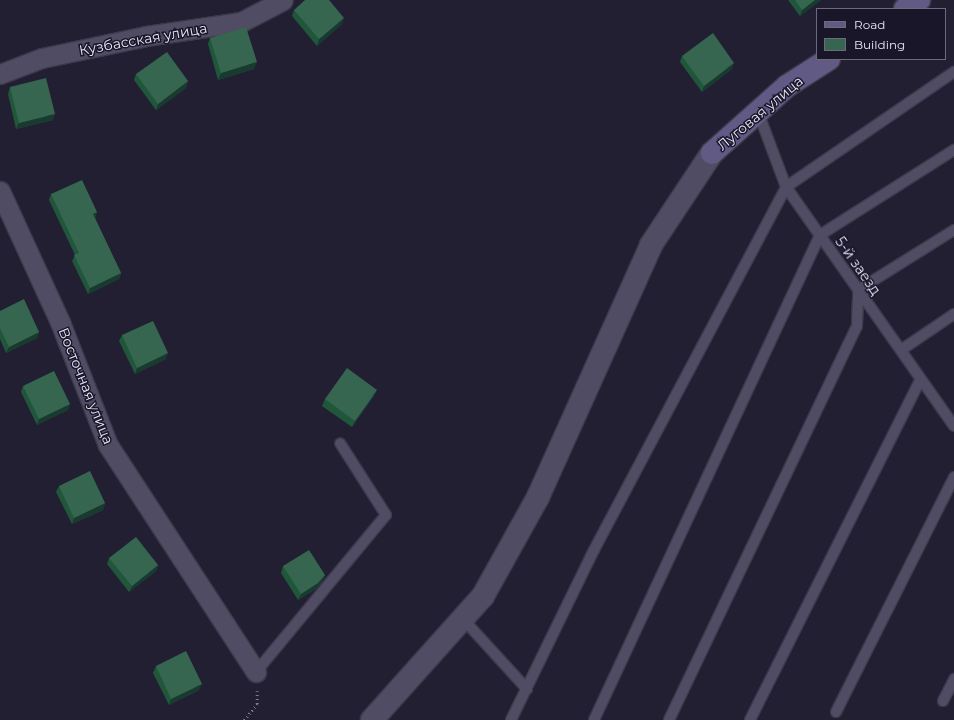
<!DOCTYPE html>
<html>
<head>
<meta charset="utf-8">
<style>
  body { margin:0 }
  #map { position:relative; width:954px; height:720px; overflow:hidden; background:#221f33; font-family:Montserrat,sans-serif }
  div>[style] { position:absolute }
  .path>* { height:2.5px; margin-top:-1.25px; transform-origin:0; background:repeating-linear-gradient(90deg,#7c7a8b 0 1px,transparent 0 4px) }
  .roads { filter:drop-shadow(1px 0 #3d394a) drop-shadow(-1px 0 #3d394a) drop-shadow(0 1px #3d394a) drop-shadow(0 -1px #3d394a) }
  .service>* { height:10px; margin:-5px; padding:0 5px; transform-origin:5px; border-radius:5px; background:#4f4c63 }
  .minor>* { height:19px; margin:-9.5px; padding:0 9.5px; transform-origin:9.5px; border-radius:9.5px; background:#4f4c63 }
  .tertiary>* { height:22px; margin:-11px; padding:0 11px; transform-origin:11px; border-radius:11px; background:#4f4c63 }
  .secondary>* { height:22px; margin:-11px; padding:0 11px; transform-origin:11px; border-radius:11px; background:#615a84 }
  .wall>* { inset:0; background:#20573b }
  .shaded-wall>* { inset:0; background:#183a2f }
  .building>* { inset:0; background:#36664f }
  span { translate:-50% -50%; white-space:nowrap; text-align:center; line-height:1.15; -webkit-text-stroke:3px #191629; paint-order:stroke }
  .street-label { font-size:14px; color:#e9e7f5 }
  .legend { position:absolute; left:816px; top:8px; width:130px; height:52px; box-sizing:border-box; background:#191629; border:1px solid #6c6a7b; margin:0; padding:5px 7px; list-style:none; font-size:12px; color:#e9e7f5 }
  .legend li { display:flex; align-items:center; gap:8px; height:20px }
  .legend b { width:20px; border:1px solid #6c6a7b }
</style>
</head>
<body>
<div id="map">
  <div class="path">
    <div style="left:244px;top:720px;width:21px;rotate:-51deg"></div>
    <div style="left:257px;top:704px;width:13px;rotate:-90deg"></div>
  </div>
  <div class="roads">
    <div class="service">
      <div style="left:758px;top:112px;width:80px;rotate:69.5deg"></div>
      <div style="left:786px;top:187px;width:292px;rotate:54.9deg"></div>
      <div style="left:901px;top:350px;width:64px;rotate:-34.2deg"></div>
      <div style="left:463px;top:619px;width:95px;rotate:47.6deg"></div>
      <div style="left:256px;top:672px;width:204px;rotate:-50.4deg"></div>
      <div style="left:386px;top:515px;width:85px;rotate:-122.6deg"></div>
      <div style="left:943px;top:701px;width:25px;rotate:-63deg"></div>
      <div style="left:836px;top:712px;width:263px;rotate:-63.3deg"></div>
      <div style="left:511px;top:720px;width:189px;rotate:-64deg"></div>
      <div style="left:594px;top:550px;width:411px;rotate:-62.1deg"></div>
      <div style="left:786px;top:187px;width:204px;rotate:-34.4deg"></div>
      <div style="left:594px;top:720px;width:535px;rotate:-65.02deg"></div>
      <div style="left:820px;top:235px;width:159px;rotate:-32.4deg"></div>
      <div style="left:669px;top:720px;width:437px;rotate:-64.5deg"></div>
      <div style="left:857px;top:326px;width:36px;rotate:-88deg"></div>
      <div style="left:858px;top:290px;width:113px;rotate:-32deg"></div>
      <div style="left:750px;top:720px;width:381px;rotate:-63.4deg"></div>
    </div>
    <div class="minor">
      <div style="left:0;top:74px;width:45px;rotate:-20.9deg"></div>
      <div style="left:42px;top:58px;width:106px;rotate:-11.9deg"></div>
      <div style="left:146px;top:36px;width:96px;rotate:-8.4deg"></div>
      <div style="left:241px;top:22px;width:47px;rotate:-27.6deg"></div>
      <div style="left:0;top:191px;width:144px;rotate:65.4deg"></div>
      <div style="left:60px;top:322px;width:132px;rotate:68.7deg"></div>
      <div style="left:108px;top:445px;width:271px;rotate:56.9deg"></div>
    </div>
    <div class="tertiary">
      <div style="left:372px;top:720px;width:166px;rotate:-48.2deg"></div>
      <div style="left:483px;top:596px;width:113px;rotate:-60.9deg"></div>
      <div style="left:538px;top:497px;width:276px;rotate:-65.8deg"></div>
      <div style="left:651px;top:245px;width:110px;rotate:-56.5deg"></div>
    </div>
    <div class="secondary">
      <div style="left:905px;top:9px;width:17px;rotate:-33deg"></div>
      <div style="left:712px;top:153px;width:101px;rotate:-41.8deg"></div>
      <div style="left:787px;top:86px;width:50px;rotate:-32.7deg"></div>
    </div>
  </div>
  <div class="wall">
    <div style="clip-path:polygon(788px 0,821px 0,800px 16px)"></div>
    <div style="clip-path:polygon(294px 10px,342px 24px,317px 46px,292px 16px)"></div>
    <div style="clip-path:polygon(210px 38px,254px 69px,218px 80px,208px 44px)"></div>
    <div style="clip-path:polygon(682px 56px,732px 69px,702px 92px,680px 62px)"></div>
    <div style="clip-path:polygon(136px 74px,188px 81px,186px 88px,156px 110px,134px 80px)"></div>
    <div style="clip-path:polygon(10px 87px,53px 120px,16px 129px,8px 94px)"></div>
    <div style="clip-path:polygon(51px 194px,97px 212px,95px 218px,121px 273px,119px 279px,88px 294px,72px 261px,75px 255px,49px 200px)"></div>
    <div style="clip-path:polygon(0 311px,39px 332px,37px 338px,6px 353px,0 339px)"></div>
    <div style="clip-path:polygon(122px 335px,166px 359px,135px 374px,119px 341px)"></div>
    <div style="clip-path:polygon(23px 386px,70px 404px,68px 410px,37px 425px,21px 392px)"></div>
    <div style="clip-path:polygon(374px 396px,352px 427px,322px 406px,325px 399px)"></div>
    <div style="clip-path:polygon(59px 486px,105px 503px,103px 510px,72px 524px,56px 492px)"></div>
    <div style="clip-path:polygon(109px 558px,158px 565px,156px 571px,129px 592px,107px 564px)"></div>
    <div style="clip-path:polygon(283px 566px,325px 575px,322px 582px,316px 589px,298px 600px,281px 573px)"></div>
    <div style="clip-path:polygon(156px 666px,199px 690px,169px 705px,153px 673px)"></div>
  </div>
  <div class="shaded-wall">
    <div style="clip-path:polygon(815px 0,821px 0,800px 16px,802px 10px)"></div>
    <div style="clip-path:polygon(344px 18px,342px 24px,317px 46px,319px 39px)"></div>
    <div style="clip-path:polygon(257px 62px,254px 69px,218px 80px,221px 73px)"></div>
    <div style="clip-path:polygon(734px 63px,732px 69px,702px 92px,704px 86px)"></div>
    <div style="clip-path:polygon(188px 81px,186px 88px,156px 110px,158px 104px)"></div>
    <div style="clip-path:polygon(55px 114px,53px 120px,16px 129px,19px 123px)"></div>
    <div style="clip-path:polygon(97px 212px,94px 219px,93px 214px)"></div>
    <div style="clip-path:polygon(121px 273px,119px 279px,88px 294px,90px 288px)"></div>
    <div style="clip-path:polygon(39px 332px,37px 338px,6px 353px,9px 347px)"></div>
    <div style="clip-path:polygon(168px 353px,166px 359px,135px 374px,137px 368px)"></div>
    <div style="clip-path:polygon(377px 390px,374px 396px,352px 427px,355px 421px)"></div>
    <div style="clip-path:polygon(70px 404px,68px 410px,37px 425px,39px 419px)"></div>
    <div style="clip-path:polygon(105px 503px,103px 510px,72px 524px,74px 518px)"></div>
    <div style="clip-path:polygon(158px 565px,156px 571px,129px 592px,132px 586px)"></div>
    <div style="clip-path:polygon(325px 575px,322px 582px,316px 589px,298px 600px,301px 594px)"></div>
    <div style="clip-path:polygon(202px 684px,199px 690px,169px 705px,171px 699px)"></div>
  </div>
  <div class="building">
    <div style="clip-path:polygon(305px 0,329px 0,344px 18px,319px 39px,294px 10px)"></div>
    <div style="clip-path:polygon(795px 0,815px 0,802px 10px)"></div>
    <div style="clip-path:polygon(246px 27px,257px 62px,221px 73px,210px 38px)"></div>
    <div style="clip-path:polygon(713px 33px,734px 63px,704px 86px,682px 56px)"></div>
    <div style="clip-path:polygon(167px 52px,188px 81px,158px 104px,136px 74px)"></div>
    <div style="clip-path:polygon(46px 78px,55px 114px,19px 123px,10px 87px)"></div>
    <div style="clip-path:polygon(82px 180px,97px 212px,93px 214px,121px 273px,90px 288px,74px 255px,79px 253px,51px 194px)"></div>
    <div style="clip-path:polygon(24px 299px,39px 332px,9px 347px,0 328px,0 311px)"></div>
    <div style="clip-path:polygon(153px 321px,168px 353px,137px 368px,122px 335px)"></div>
    <div style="clip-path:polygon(347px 368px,377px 390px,355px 421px,325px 399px)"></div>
    <div style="clip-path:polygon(54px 371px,70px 404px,39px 419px,23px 386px)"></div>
    <div style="clip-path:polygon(90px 471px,105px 503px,74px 518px,59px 486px)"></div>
    <div style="clip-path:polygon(136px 537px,158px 565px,132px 586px,109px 558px)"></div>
    <div style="clip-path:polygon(309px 550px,325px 575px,318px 583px,301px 594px,283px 566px)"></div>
    <div style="clip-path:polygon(186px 651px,202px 684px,171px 699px,156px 666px)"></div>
  </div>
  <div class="street-label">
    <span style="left:143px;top:39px;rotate:-10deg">Кузбасская улица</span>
    <span style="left:760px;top:113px;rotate:-40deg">Луговая улица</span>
    <span style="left:858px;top:266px;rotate:55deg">5-й заезд</span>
    <span style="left:86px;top:386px;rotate:68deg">Восточная улица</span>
  </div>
  <ul class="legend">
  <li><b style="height:5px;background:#615a84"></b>Road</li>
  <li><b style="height:11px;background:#36664f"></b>Building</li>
  </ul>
</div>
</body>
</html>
